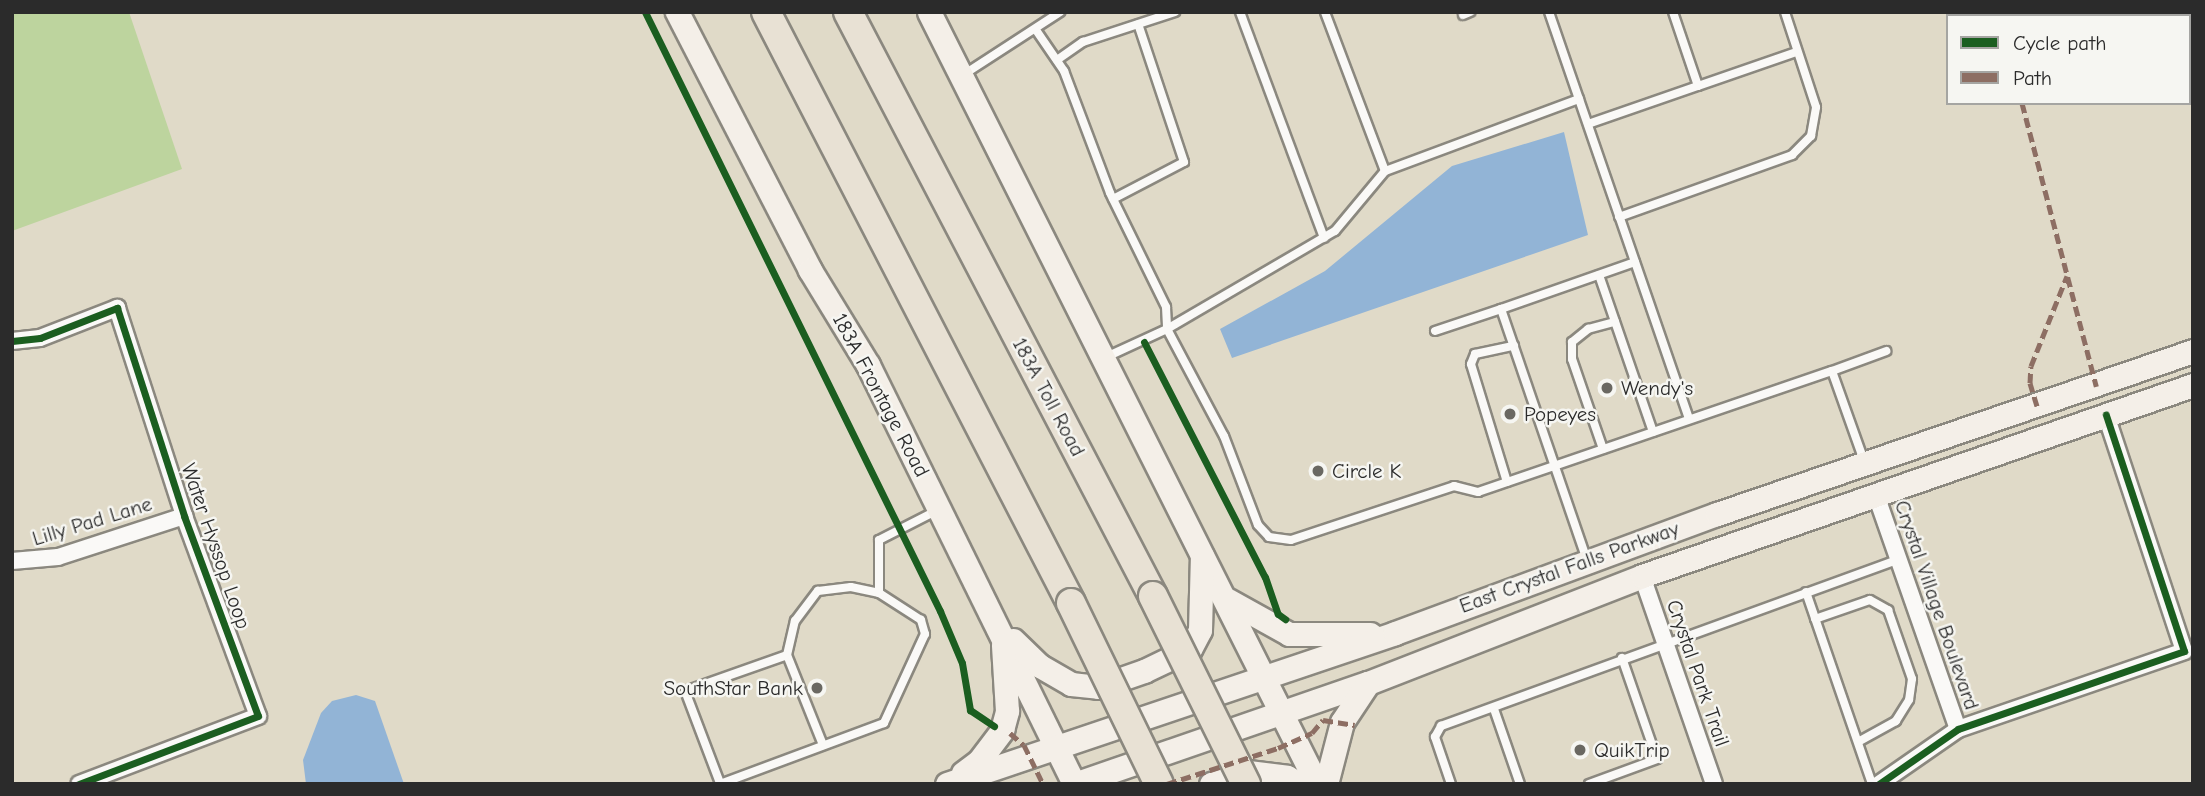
<!DOCTYPE html>
<html>
<head>
<meta charset="utf-8">
<style>
  body { margin:0 }
  #map { position:relative; width:2205px; height:796px; overflow:hidden; background:#e0dac8; font-family:"Comic Neue",sans-serif }
  div>[style] { position:absolute }
  .green>* { inset:0; background:#bdd49e }
  .water>* { inset:0; background:#92b4d6 }
  .roads { filter:drop-shadow(2px 0 #8b887f) drop-shadow(-2px 0 #8b887f) drop-shadow(0 2px #8b887f) drop-shadow(0 -2px #8b887f) }
  .lane>* { height:8px; margin:-4px; padding:0 4px; transform-origin:4px; border-radius:4px; background:#faf9f7 }
  .street>* { height:16px; margin:-8px; padding:0 8px; transform-origin:8px; border-radius:8px; background:#faf9f7 }
  .secondary>* { height:23px; margin:-11.5px; padding:0 11.5px; transform-origin:11.5px; border-radius:11.5px; background:#f4efe8 }
  .highway>* { height:28px; margin:-14px; padding:0 14px; transform-origin:14px; border-radius:14px; background:#e8e1d4 }
  .bridges { filter:drop-shadow(2px 0 #8b887f) drop-shadow(-2px 0 #8b887f) drop-shadow(0 2px #8b887f) drop-shadow(0 -2px #8b887f) }
  .highway-bridge>* { height:28px; margin:-14px; padding:0 14px; transform-origin:14px; border-radius:14px; background:#e8e1d4 }
  .quiet>* { height:5px; margin-top:-2.5px; transform-origin:0; background:repeating-linear-gradient(90deg,#8d6e63 0 10px,transparent 0 15px) }
  .cycleway>* { height:7px; margin:-3.5px; padding:0 3.5px; transform-origin:3.5px; border-radius:3.5px; background:#1b5e20 }
  .dots>* { width:19px; height:19px; translate:-50% -50%; box-sizing:border-box; border:4px solid #f6f6f2; border-radius:50% }
  span { translate:-50% -50%; white-space:nowrap; text-align:center; line-height:1.15; -webkit-text-stroke:5px #f6f6f2; paint-order:stroke }
  .poi-label { font-size:21px; color:#2b2b2b }
  .left { translate:0 -50%; text-align:left }
  .right { translate:-100% -50%; text-align:right }
  .street-label { font-size:21px; color:#2b2b2b }
  .frame { position:absolute; inset:0; border:14px solid #2b2b2b; pointer-events:none }
  .legend { position:absolute; left:1946px; top:14px; width:245px; height:91px; box-sizing:border-box; background:#f6f6f2; border:2px solid #a5a5a2; margin:0; padding:9px 12px; list-style:none; font-size:21px; color:#2b2b2b }
  .legend li { display:flex; align-items:center; gap:14px; height:35px }
  .legend b { width:35px; border:2px solid #a5a5a2 }
</style>
</head>
<body>
<div id="map">
  <div class="green">
    <div style="clip-path:polygon(12px 12px,129px 12px,182px 169px,12px 231px)"></div>
  </div>
  <div class="water">
    <div style="clip-path:polygon(1564px 132px,1588px 235px,1232px 358px,1220px 329px,1325px 271px,1452px 166px)"></div>
    <div style="clip-path:polygon(356px 695px,375px 701px,404px 784px,306px 784px,303px 760px,321px 713px,332px 701px)"></div>
  </div>
  <div class="roads">
    <div class="lane">
      <div style="left:1240px;top:12px;width:241px;rotate:69.6deg"></div>
      <div style="left:1549px;top:12px;width:430px;rotate:71deg"></div>
      <div style="left:1673px;top:12px;width:78px;rotate:71.3deg"></div>
      <div style="left:1698px;top:86px;width:104px;rotate:-19.1deg"></div>
      <div style="left:1463px;top:15px;width:8px;rotate:-23deg"></div>
      <div style="left:1036px;top:30px;width:50px;rotate:55.7deg"></div>
      <div style="left:1064px;top:71px;width:130px;rotate:69.3deg"></div>
      <div style="left:1110px;top:193px;width:127px;rotate:63.8deg"></div>
      <div style="left:1166px;top:307px;width:22px;rotate:87deg"></div>
      <div style="left:1057px;top:60px;width:32px;rotate:-35deg"></div>
      <div style="left:1083px;top:42px;width:97px;rotate:-18.1deg"></div>
      <div style="left:963px;top:75px;width:116px;rotate:-33deg"></div>
      <div style="left:1588px;top:124px;width:116px;rotate:-19.1deg"></div>
      <div style="left:1385px;top:171px;width:207px;rotate:-20.4deg"></div>
      <div style="left:1113px;top:199px;width:80px;rotate:-27.5deg"></div>
      <div style="left:1184px;top:162px;width:145px;rotate:-108.4deg"></div>
      <div style="left:1619px;top:217px;width:184px;rotate:-19.7deg"></div>
      <div style="left:1792px;top:155px;width:27px;rotate:-45deg"></div>
      <div style="left:1811px;top:136px;width:29px;rotate:-80deg"></div>
      <div style="left:1816px;top:107px;width:100px;rotate:-108.1deg"></div>
      <div style="left:1599px;top:275px;width:166px;rotate:71deg"></div>
      <div style="left:1501px;top:309px;width:142px;rotate:-19.3deg"></div>
      <div style="left:1167px;top:329px;width:194px;rotate:-30.3deg"></div>
      <div style="left:1335px;top:231px;width:78px;rotate:-50.2deg"></div>
      <div style="left:1385px;top:171px;width:170px;rotate:-110.7deg"></div>
      <div style="left:1435px;top:331px;width:70px;rotate:-18.4deg"></div>
      <div style="left:1501px;top:309px;width:265px;rotate:71.1deg"></div>
      <div style="left:1104px;top:358px;width:69px;rotate:-24.7deg"></div>
      <div style="left:1167px;top:329px;width:121px;rotate:62deg"></div>
      <div style="left:1224px;top:436px;width:95px;rotate:69.1deg"></div>
      <div style="left:1258px;top:525px;width:16px;rotate:47deg"></div>
      <div style="left:1269px;top:537px;width:22px;rotate:8deg"></div>
      <div style="left:1291px;top:540px;width:172px;rotate:-18.3deg"></div>
      <div style="left:1454px;top:486px;width:25px;rotate:14deg"></div>
      <div style="left:1478px;top:492px;width:374px;rotate:-18.9deg"></div>
      <div style="left:1832px;top:371px;width:96px;rotate:70.4deg"></div>
      <div style="left:1832px;top:371px;width:58px;rotate:-20.3deg"></div>
      <div style="left:1603px;top:449px;width:95px;rotate:-109deg"></div>
      <div style="left:1572px;top:359px;width:17px;rotate:-90deg"></div>
      <div style="left:1572px;top:342px;width:21px;rotate:-39deg"></div>
      <div style="left:1588px;top:329px;width:28px;rotate:-15deg"></div>
      <div style="left:1507px;top:482px;width:123px;rotate:-107deg"></div>
      <div style="left:1471px;top:364px;width:11px;rotate:-68deg"></div>
      <div style="left:1475px;top:354px;width:40px;rotate:-12deg"></div>
      <div style="left:1806px;top:592px;width:203px;rotate:71deg"></div>
      <div style="left:1815px;top:619px;width:58px;rotate:-19.1deg"></div>
      <div style="left:1870px;top:600px;width:21px;rotate:29deg"></div>
      <div style="left:1888px;top:610px;width:73px;rotate:70.8deg"></div>
      <div style="left:1912px;top:679px;width:21px;rotate:98deg"></div>
      <div style="left:1909px;top:700px;width:25px;rotate:122deg"></div>
      <div style="left:1896px;top:721px;width:43px;rotate:151.1deg"></div>
      <div style="left:787px;top:655px;width:97px;rotate:68.2deg"></div>
      <div style="left:1494px;top:709px;width:79px;rotate:70.9deg"></div>
      <div style="left:720px;top:783px;width:98px;rotate:-110.8deg"></div>
      <div style="left:685px;top:691px;width:108px;rotate:-19.4deg"></div>
      <div style="left:787px;top:655px;width:35px;rotate:-77deg"></div>
      <div style="left:795px;top:621px;width:38px;rotate:-53deg"></div>
      <div style="left:818px;top:591px;width:33px;rotate:-7deg"></div>
      <div style="left:851px;top:587px;width:29px;rotate:12deg"></div>
      <div style="left:720px;top:784px;width:175px;rotate:-20.4deg"></div>
      <div style="left:884px;top:723px;width:98px;rotate:-65.3deg"></div>
      <div style="left:925px;top:634px;width:15px;rotate:-106deg"></div>
      <div style="left:921px;top:620px;width:50px;rotate:-147.3deg"></div>
      <div style="left:879px;top:593px;width:53px;rotate:-90deg"></div>
      <div style="left:879px;top:540px;width:66px;rotate:-27deg"></div>
      <div style="left:1451px;top:784px;width:50px;rotate:-108.8deg"></div>
      <div style="left:1435px;top:737px;width:13px;rotate:-61deg"></div>
      <div style="left:1441px;top:726px;width:487px;rotate:-20deg"></div>
      <div style="left:1589px;top:784px;width:72px;rotate:-20.2deg"></div>
      <div style="left:1657px;top:759px;width:107px;rotate:-109.1deg"></div>
    </div>
    <div class="street">
      <div style="left:12px;top:341px;width:28px;rotate:-6deg"></div>
      <div style="left:40px;top:338px;width:83px;rotate:-21.3deg"></div>
      <div style="left:117px;top:308px;width:219px;rotate:72.1deg"></div>
      <div style="left:184px;top:516px;width:213px;rotate:69.7deg"></div>
      <div style="left:258px;top:716px;width:191px;rotate:159.2deg"></div>
      <div style="left:1876px;top:495px;width:248px;rotate:70.7deg"></div>
      <div style="left:12px;top:561px;width:46px;rotate:-5deg"></div>
      <div style="left:58px;top:557px;width:133px;rotate:-18deg"></div>
      <div style="left:1642px;top:576px;width:220px;rotate:70.9deg"></div>
      <div style="left:1879px;top:784px;width:96px;rotate:-34.8deg"></div>
      <div style="left:1958px;top:729px;width:239px;rotate:-19deg"></div>
      <div style="left:2184px;top:651px;width:249px;rotate:-108.3deg"></div>
    </div>
    <div class="secondary">
      <div style="left:677px;top:12px;width:290px;rotate:62.7deg"></div>
      <div style="left:810px;top:270px;width:111px;rotate:58.6deg"></div>
      <div style="left:868px;top:365px;width:467px;rotate:63.8deg"></div>
      <div style="left:1074px;top:784px;width:311px;rotate:-19deg"></div>
      <div style="left:1368px;top:683px;width:294px;rotate:-21.3deg"></div>
      <div style="left:1642px;top:576px;width:583px;rotate:-19.12deg"></div>
      <div style="left:929px;top:12px;width:864px;rotate:63.32deg"></div>
      <div style="left:1228px;top:600px;width:70px;rotate:29.1deg"></div>
      <div style="left:1289px;top:634px;width:81px"></div>
      <div style="left:1013px;top:640px;width:37px;rotate:44deg"></div>
      <div style="left:1040px;top:666px;width:36px;rotate:30deg"></div>
      <div style="left:1071px;top:684px;width:27px;rotate:6deg"></div>
      <div style="left:1098px;top:687px;width:49px;rotate:-19.2deg"></div>
      <div style="left:1144px;top:671px;width:51px;rotate:-25.6deg"></div>
      <div style="left:1190px;top:649px;width:21px;rotate:-62deg"></div>
      <div style="left:1200px;top:630px;width:74px;rotate:-88.5deg"></div>
      <div style="left:963px;top:773px;width:20px;rotate:-37deg"></div>
      <div style="left:979px;top:761px;width:39px;rotate:-53deg"></div>
      <div style="left:1002px;top:730px;width:20px;rotate:-75deg"></div>
      <div style="left:1007px;top:711px;width:66px;rotate:-93.5deg"></div>
      <div style="left:947px;top:784px;width:473px;rotate:-18.6deg"></div>
      <div style="left:1395px;top:633px;width:343px;rotate:-20.3deg"></div>
      <div style="left:1717px;top:514px;width:503px;rotate:-18.9deg"></div>
      <div style="left:1211px;top:784px;width:39px;rotate:-18deg"></div>
      <div style="left:1248px;top:772px;width:39px;rotate:7deg"></div>
      <div style="left:1287px;top:777px;width:14px;rotate:30deg"></div>
      <div style="left:1326px;top:784px;width:64px;rotate:-75.5deg"></div>
      <div style="left:1342px;top:722px;width:47px;rotate:-56.3deg"></div>
    </div>
    <div class="highway">
      <div style="left:766px;top:12px;width:665px;rotate:62.7deg"></div>
      <div style="left:848px;top:12px;width:659px;rotate:62.42deg"></div>
    </div>
  </div>
  <div class="bridges">
    <div class="highway-bridge">
      <div style="left:1153px;top:596px;width:210px;rotate:63.7deg"></div>
      <div style="left:1071px;top:603px;width:201px;rotate:64.1deg"></div>
    </div>
  </div>
  <div class="quiet">
    <div style="left:2000px;top:12px;width:4px;rotate:76deg"></div>
    <div style="left:2022px;top:103px;width:293px;rotate:75.3deg"></div>
    <div style="left:2037px;top:406px;width:24px;rotate:-107deg"></div>
    <div style="left:2030px;top:383px;width:17px;rotate:-87deg"></div>
    <div style="left:2031px;top:366px;width:97px;rotate:-68.2deg"></div>
    <div style="left:1010px;top:733px;width:18px;rotate:41deg"></div>
    <div style="left:1024px;top:745px;width:43px;rotate:64deg"></div>
    <div style="left:1167px;top:784px;width:117px;rotate:-18deg"></div>
    <div style="left:1278px;top:748px;width:37px;rotate:-24deg"></div>
    <div style="left:1312px;top:733px;width:17px;rotate:-50deg"></div>
    <div style="left:1323px;top:720px;width:32px;rotate:9deg"></div>
  </div>
  <div class="cycleway">
    <div style="left:645px;top:12px;width:668px;rotate:63.78deg"></div>
    <div style="left:940px;top:611px;width:56px;rotate:67.1deg"></div>
    <div style="left:962px;top:663px;width:48px;rotate:80.3deg"></div>
    <div style="left:970px;top:710px;width:29px;rotate:34deg"></div>
    <div style="left:12px;top:341px;width:28px;rotate:-6deg"></div>
    <div style="left:40px;top:338px;width:83px;rotate:-21.3deg"></div>
    <div style="left:117px;top:308px;width:219px;rotate:72.1deg"></div>
    <div style="left:184px;top:516px;width:213px;rotate:69.7deg"></div>
    <div style="left:258px;top:716px;width:191px;rotate:159.2deg"></div>
    <div style="left:1144px;top:342px;width:264px;rotate:62.8deg"></div>
    <div style="left:1265px;top:577px;width:39px;rotate:71deg"></div>
    <div style="left:1278px;top:614px;width:9px;rotate:36deg"></div>
    <div style="left:1879px;top:784px;width:96px;rotate:-34.8deg"></div>
    <div style="left:1958px;top:729px;width:239px;rotate:-19deg"></div>
    <div style="left:2184px;top:651px;width:249px;rotate:-108.3deg"></div>
  </div>
  <div class="dots">
    <div style="left:1607px;top:388px;background:#6a6862"></div>
    <div style="left:1510px;top:414px;background:#6a6862"></div>
    <div style="left:1318px;top:471px;background:#6a6862"></div>
    <div style="left:817px;top:688px;background:#6a6862"></div>
    <div style="left:1580px;top:750px;background:#6a6862"></div>
  </div>
  <div class="poi-label">
    <span class="left" style="left:1621px;top:388px">Wendy's</span>
    <span class="left" style="left:1524px;top:414px">Popeyes</span>
    <span class="left" style="left:1332px;top:471px">Circle K</span>
    <span class="right" style="left:803px;top:688px">SouthStar Bank</span>
    <span class="left" style="left:1594px;top:750px">QuikTrip</span>
  </div>
  <div class="street-label">
    <span style="left:881px;top:395px;rotate:62deg">183A Frontage Road</span>
    <span style="left:1049px;top:397px;rotate:62deg">183A Toll Road</span>
    <span style="left:92px;top:521px;rotate:-17deg">Lilly Pad Lane</span>
    <span style="left:216px;top:546px;rotate:71deg">Water Hyssop Loop</span>
    <span style="left:1569px;top:567px;rotate:-20deg">East Crystal Falls Parkway</span>
    <span style="left:1937px;top:605px;rotate:71deg">Crystal Village Boulevard</span>
    <span style="left:1698px;top:673px;rotate:71deg">Crystal Park Trail</span>
  </div>
  <div class="frame"></div>
  <ul class="legend">
  <li><b style="height:9px;background:#1b5e20"></b>Cycle path</li>
  <li><b style="height:9px;background:#8d6e63"></b>Path</li>
  </ul>
</div>
</body>
</html>
